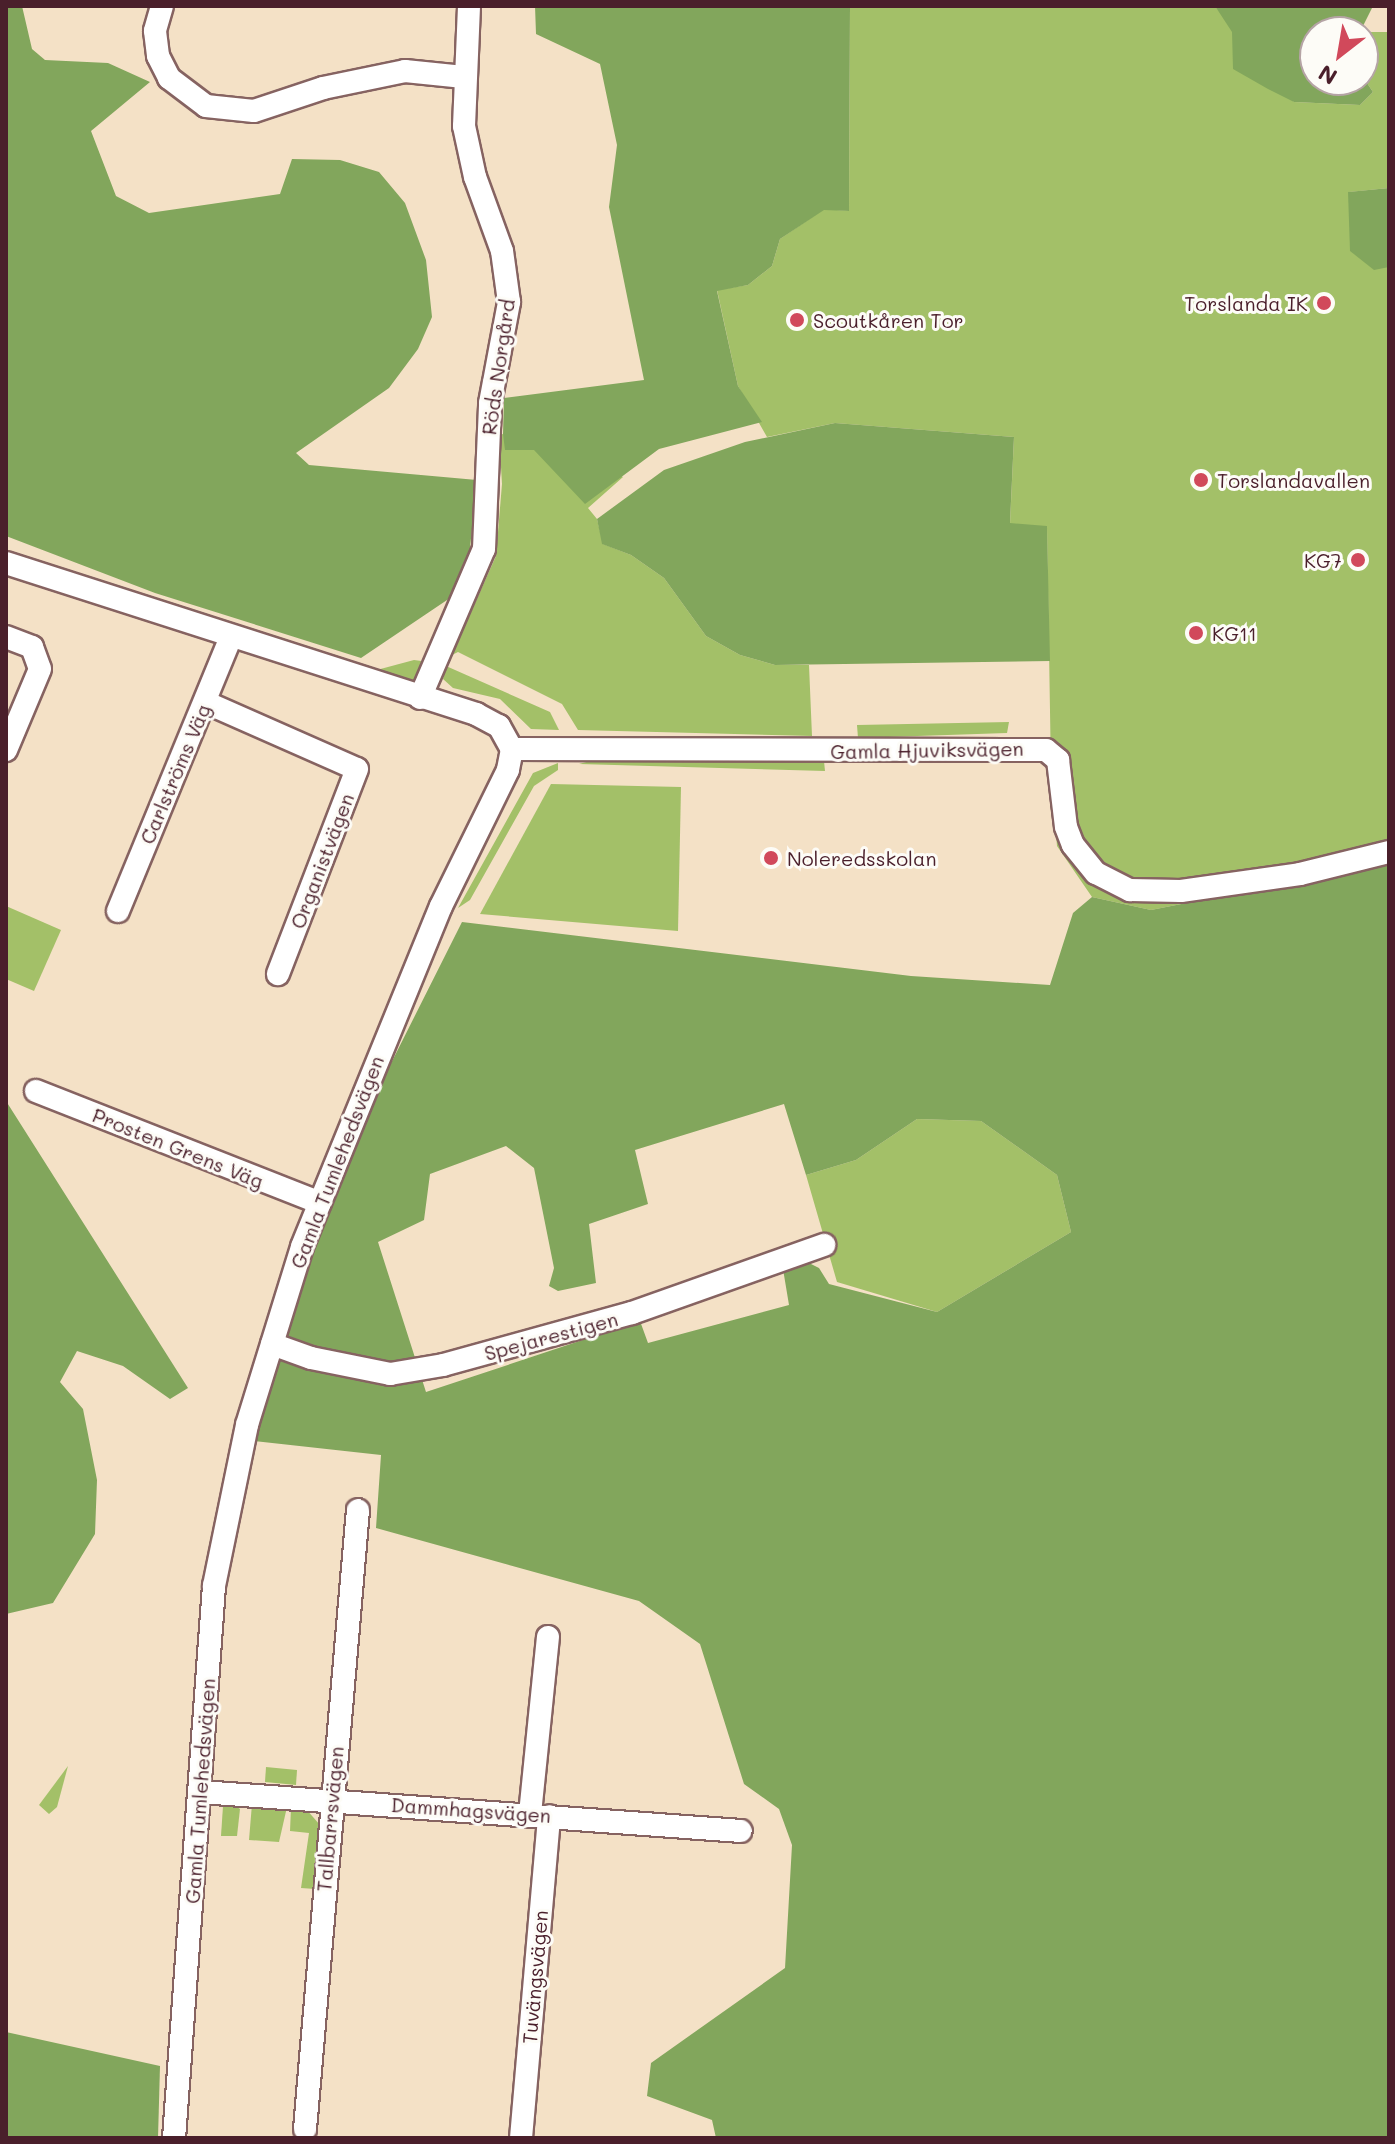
<!DOCTYPE html>
<html>
<head>
<meta charset="utf-8">
<style>
  body { margin:0 }
  #map { position:relative; width:1395px; height:2144px; overflow:hidden; background:#f4e1c6; font-family:Mali,sans-serif }
  div>[style] { position:absolute }
  .green>* { inset:0; background:#a3c068 }
  .forest>* { inset:0; background:#82a65c }
  .roads { filter:drop-shadow(2px 0 #866361) drop-shadow(-2px 0 #866361) drop-shadow(0 2px #866361) drop-shadow(0 -2px #866361) }
  .minor>* { height:22px; margin:-11px; padding:0 11px; transform-origin:11px; border-radius:11px; background:#fff }
  .dots>* { width:22px; height:22px; translate:-50% -50%; box-sizing:border-box; border:4px solid #fdfcf7; border-radius:50% }
  span { translate:-50% -50%; white-space:nowrap; text-align:center; line-height:1.15; -webkit-text-stroke:6px #fdfcf7; paint-order:stroke }
  .poi-label { font-size:20px; color:#4a1f2b }
  .right { translate:-100% -50%; text-align:right }
  .left { translate:0 -50%; text-align:left }
  .street-label { font-size:20px; color:#4a1f2b }
  .frame { position:absolute; inset:0; border:8px solid #4a1f2b; pointer-events:none }
  .north { position:absolute; left:1299px; top:16px; width:80px; height:80px; box-sizing:border-box; background:#fdfcf7; border:2px solid #b5a4a5; border-radius:50%; rotate:211deg; font-size:22px; font-weight:700; line-height:32px; text-align:center; color:#4a1f2b }
  .north::after { content:''; display:block; margin:auto; width:28px; height:36px; background:#d1495b; clip-path:polygon(50% 0,100% 100%,50% 72%,0 100%) }
</style>
</head>
<body>
<div id="map">
  <div class="green">
    <div style="clip-path:polygon(850px 6px,1215px 6px,1294px 102px,1360px 105px,1373px 92px,1363px 77px,1363px 32px,1389px 32px,1389px 188px,1349px 192px,1389px 267px,1389px 863px,1151px 910px,1092px 897px,1057px 846px,1051px 772px,1047px 527px,1010px 524px,1014px 437px,835px 423px,767px 437px,738px 386px,717px 290px,748px 285px,772px 266px,780px 239px,824px 209px,849px 211px)"></div>
    <div style="clip-path:polygon(499px 433px,599px 464px,623px 477px,588px 508px,597px 519px,603px 544px,631px 555px,664px 578px,706px 636px,740px 655px,775px 665px,809px 665px,812px 736px,578px 730px,562px 704px,458px 652px,452px 655px,496px 556px,502px 484px)"></div>
    <div style="clip-path:polygon(414px 660px,429px 662px,415px 681px,373px 671px)"></div>
    <div style="clip-path:polygon(446px 666px,550px 712px,559px 730px,531px 729px,500px 699px,453px 688px,443px 679px)"></div>
    <div style="clip-path:polygon(1009px 722px,1007px 733px,858px 738px,857px 725px)"></div>
    <div style="clip-path:polygon(594px 760px,824px 761px,825px 771px,579px 764px)"></div>
    <div style="clip-path:polygon(558px 763px,558px 770px,534px 786px,470px 900px,458px 908px,533px 773px)"></div>
    <div style="clip-path:polygon(551px 784px,681px 787px,678px 931px,480px 914px)"></div>
    <div style="clip-path:polygon(6px 906px,61px 930px,34px 991px,6px 979px)"></div>
    <div style="clip-path:polygon(917px 1119px,981px 1121px,1057px 1175px,1071px 1232px,937px 1312px,837px 1282px,806px 1175px,856px 1160px)"></div>
    <div style="clip-path:polygon(68px 1766px,57px 1807px,49px 1814px,39px 1805px)"></div>
    <div style="clip-path:polygon(266px 1767px,297px 1770px,296px 1785px,265px 1782px)"></div>
    <div style="clip-path:polygon(231px 1803px,240px 1809px,237px 1836px,221px 1836px,223px 1806px)"></div>
    <div style="clip-path:polygon(252px 1804px,287px 1807px,279px 1842px,249px 1840px)"></div>
    <div style="clip-path:polygon(291px 1808px,306px 1809px,320px 1825px,315px 1889px,301px 1888px,309px 1833px,290px 1831px)"></div>
  </div>
  <div class="forest">
    <div style="clip-path:polygon(6px 6px,22px 6px,32px 49px,45px 60px,108px 63px,150px 82px,91px 131px,116px 196px,149px 213px,280px 194px,292px 159px,340px 160px,379px 172px,405px 203px,426px 260px,432px 317px,418px 349px,389px 388px,296px 453px,309px 465px,477px 480px,469px 558px,450px 598px,361px 658px,155px 593px,6px 536px)"></div>
    <div style="clip-path:polygon(535px 6px,850px 6px,849px 211px,824px 210px,780px 239px,772px 266px,748px 285px,717px 291px,738px 386px,762px 422px,659px 449px,585px 504px,534px 450px,505px 450px,503px 434px,504px 398px,644px 380px,609px 207px,617px 145px,600px 64px,536px 34px)"></div>
    <div style="clip-path:polygon(1215px 6px,1373px 6px,1360px 32px,1315px 32px,1315px 80px,1363px 77px,1373px 92px,1360px 105px,1294px 102px,1268px 89px,1233px 69px,1232px 32px)"></div>
    <div style="clip-path:polygon(1389px 188px,1389px 267px,1374px 270px,1350px 251px,1348px 192px)"></div>
    <div style="clip-path:polygon(835px 423px,1014px 437px,1010px 523px,1047px 526px,1050px 661px,775px 665px,740px 655px,706px 636px,664px 578px,631px 555px,602px 544px,597px 519px,664px 470px,745px 442px)"></div>
    <div style="clip-path:polygon(evenodd,1389px 863px,1389px 2138px,716px 2138px,712px 2120px,647px 2096px,651px 2063px,785px 1968px,792px 1845px,779px 1809px,744px 1784px,700px 1644px,639px 1601px,376px 1528px,381px 1455px,253px 1441px,320px 1232px,364px 1117px,462px 922px,911px 976px,1050px 985px,1073px 913px,1092px 897px,1151px 910px,1389px 863px,784px 1104px,806px 1175px,856px 1160px,917px 1119px,981px 1121px,1057px 1175px,1071px 1232px,937px 1312px,829px 1284px,819px 1268px,805px 1261px,783px 1269px,789px 1305px,648px 1343px,640px 1321px,426px 1392px,378px 1242px,424px 1220px,430px 1174px,506px 1146px,534px 1168px,554px 1268px,549px 1286px,558px 1291px,596px 1283px,589px 1224px,648px 1204px,635px 1150px,784px 1104px)"></div>
    <div style="clip-path:polygon(6px 1101px,188px 1388px,170px 1399px,123px 1366px,77px 1351px,60px 1382px,83px 1409px,97px 1480px,95px 1534px,53px 1603px,6px 1614px)"></div>
    <div style="clip-path:polygon(6px 2032px,160px 2066px,158px 2138px,6px 2138px)"></div>
  </div>
  <div class="roads">
    <div class="minor">
      <div style="left:162px;top:6px;width:26px;rotate:106deg"></div>
      <div style="left:155px;top:31px;width:25px;rotate:83deg"></div>
      <div style="left:158px;top:56px;width:25px;rotate:63deg"></div>
      <div style="left:169px;top:78px;width:46px;rotate:37.1deg"></div>
      <div style="left:206px;top:106px;width:48px;rotate:5.9deg"></div>
      <div style="left:254px;top:111px;width:73px;rotate:-18.4deg"></div>
      <div style="left:323px;top:88px;width:84px;rotate:-11.7deg"></div>
      <div style="left:405px;top:71px;width:59px;rotate:5.8deg"></div>
      <div style="left:6px;top:563px;width:494px;rotate:17.8deg"></div>
      <div style="left:476px;top:714px;width:26px;rotate:28deg"></div>
      <div style="left:499px;top:726px;width:26px;rotate:61deg"></div>
      <div style="left:512px;top:749px;width:21px;rotate:101deg"></div>
      <div style="left:508px;top:770px;width:152px;rotate:116.2deg"></div>
      <div style="left:441px;top:906px;width:368px;rotate:112.2deg"></div>
      <div style="left:302px;top:1247px;width:186px;rotate:107.2deg"></div>
      <div style="left:247px;top:1425px;width:164px;rotate:101.6deg"></div>
      <div style="left:214px;top:1586px;width:553px;rotate:94.14deg"></div>
      <div style="left:6px;top:637px;width:28px;rotate:21deg"></div>
      <div style="left:32px;top:647px;width:23px;rotate:70deg"></div>
      <div style="left:40px;top:669px;width:88px;rotate:112.8deg"></div>
      <div style="left:420px;top:698px;width:162px;rotate:-66.8deg"></div>
      <div style="left:484px;top:549px;width:146px;rotate:-87.6deg"></div>
      <div style="left:490px;top:403px;width:103px;rotate:-79.3deg"></div>
      <div style="left:509px;top:302px;width:51px;rotate:-97.8deg"></div>
      <div style="left:502px;top:251px;width:79px;rotate:-110deg"></div>
      <div style="left:475px;top:177px;width:52px;rotate:-102.2deg"></div>
      <div style="left:464px;top:126px;width:120px;rotate:-87.6deg"></div>
      <div style="left:205px;top:702px;width:166px;rotate:23.8deg"></div>
      <div style="left:357px;top:769px;width:220px;rotate:111.1deg"></div>
      <div style="left:512px;top:749px;width:534px;rotate:0.11deg"></div>
      <div style="left:1046px;top:750px;width:16px;rotate:40deg"></div>
      <div style="left:1058px;top:760px;width:67px;rotate:83.2deg"></div>
      <div style="left:1066px;top:827px;width:19px;rotate:69deg"></div>
      <div style="left:1073px;top:845px;width:36px;rotate:51deg"></div>
      <div style="left:1096px;top:873px;width:38px;rotate:27deg"></div>
      <div style="left:1130px;top:890px;width:51px;rotate:1.1deg"></div>
      <div style="left:1181px;top:891px;width:120px;rotate:-8.1deg"></div>
      <div style="left:1300px;top:874px;width:92px;rotate:-13.9deg"></div>
      <div style="left:118px;top:911px;width:296px;rotate:-67.6deg"></div>
      <div style="left:36px;top:1091px;width:305px;rotate:21.5deg"></div>
      <div style="left:272px;top:1344px;width:41px;rotate:19.7deg"></div>
      <div style="left:311px;top:1358px;width:81px;rotate:11.4deg"></div>
      <div style="left:390px;top:1374px;width:54px;rotate:-9.6deg"></div>
      <div style="left:443px;top:1365px;width:196px;rotate:-15.4deg"></div>
      <div style="left:632px;top:1313px;width:204px;rotate:-19.5deg"></div>
      <div style="left:201px;top:1792px;width:541px;rotate:4.13deg"></div>
      <div style="left:530px;top:1814px;width:178px;rotate:-84.2deg"></div>
      <div style="left:305px;top:2129px;width:621px;rotate:-85.11deg"></div>
      <div style="left:521px;top:2138px;width:323px;rotate:-85deg"></div>
    </div>
  </div>
  <div class="dots">
    <div style="left:1324px;top:303px;background:#d1495b"></div>
    <div style="left:797px;top:320px;background:#d1495b"></div>
    <div style="left:1201px;top:480px;background:#d1495b"></div>
    <div style="left:1358px;top:560px;background:#d1495b"></div>
    <div style="left:1196px;top:633px;background:#d1495b"></div>
    <div style="left:771px;top:858px;background:#d1495b"></div>
  </div>
  <div class="poi-label">
    <span class="right" style="left:1308px;top:303px">Torslanda IK</span>
    <span class="left" style="left:813px;top:320px">Scoutkåren Tor</span>
    <span class="left" style="left:1217px;top:480px">Torslandavallen</span>
    <span class="right" style="left:1342px;top:560px">KG7</span>
    <span class="left" style="left:1212px;top:633px">KG11</span>
    <span class="left" style="left:787px;top:858px">Noleredsskolan</span>
  </div>
  <div class="street-label">
    <span style="left:498px;top:367px;rotate:-82deg">Röds Norgård</span>
    <span style="left:927px;top:750px;rotate:-1deg">Gamla Hjuviksvägen</span>
    <span style="left:175px;top:774px;rotate:-67deg">Carlströms Väg</span>
    <span style="left:322px;top:861px;rotate:-69deg">Organistvägen</span>
    <span style="left:178px;top:1148px;rotate:22deg">Prosten Grens Väg</span>
    <span style="left:337px;top:1162px;rotate:-69deg">Gamla Tumlehedsvägen</span>
    <span style="left:551px;top:1336px;rotate:-15deg">Spejarestigen</span>
    <span style="left:200px;top:1791px;rotate:-86deg">Gamla Tumlehedsvägen</span>
    <span style="left:471px;top:1810px;rotate:4deg">Dammhagsvägen</span>
    <span style="left:330px;top:1819px;rotate:-85deg">Tallbarrsvägen</span>
    <span style="left:535px;top:1977px;rotate:-85deg">Tuvängsvägen</span>
  </div>
  <div class="frame"></div>
  <div class="north">N</div>
</div>
</body>
</html>
